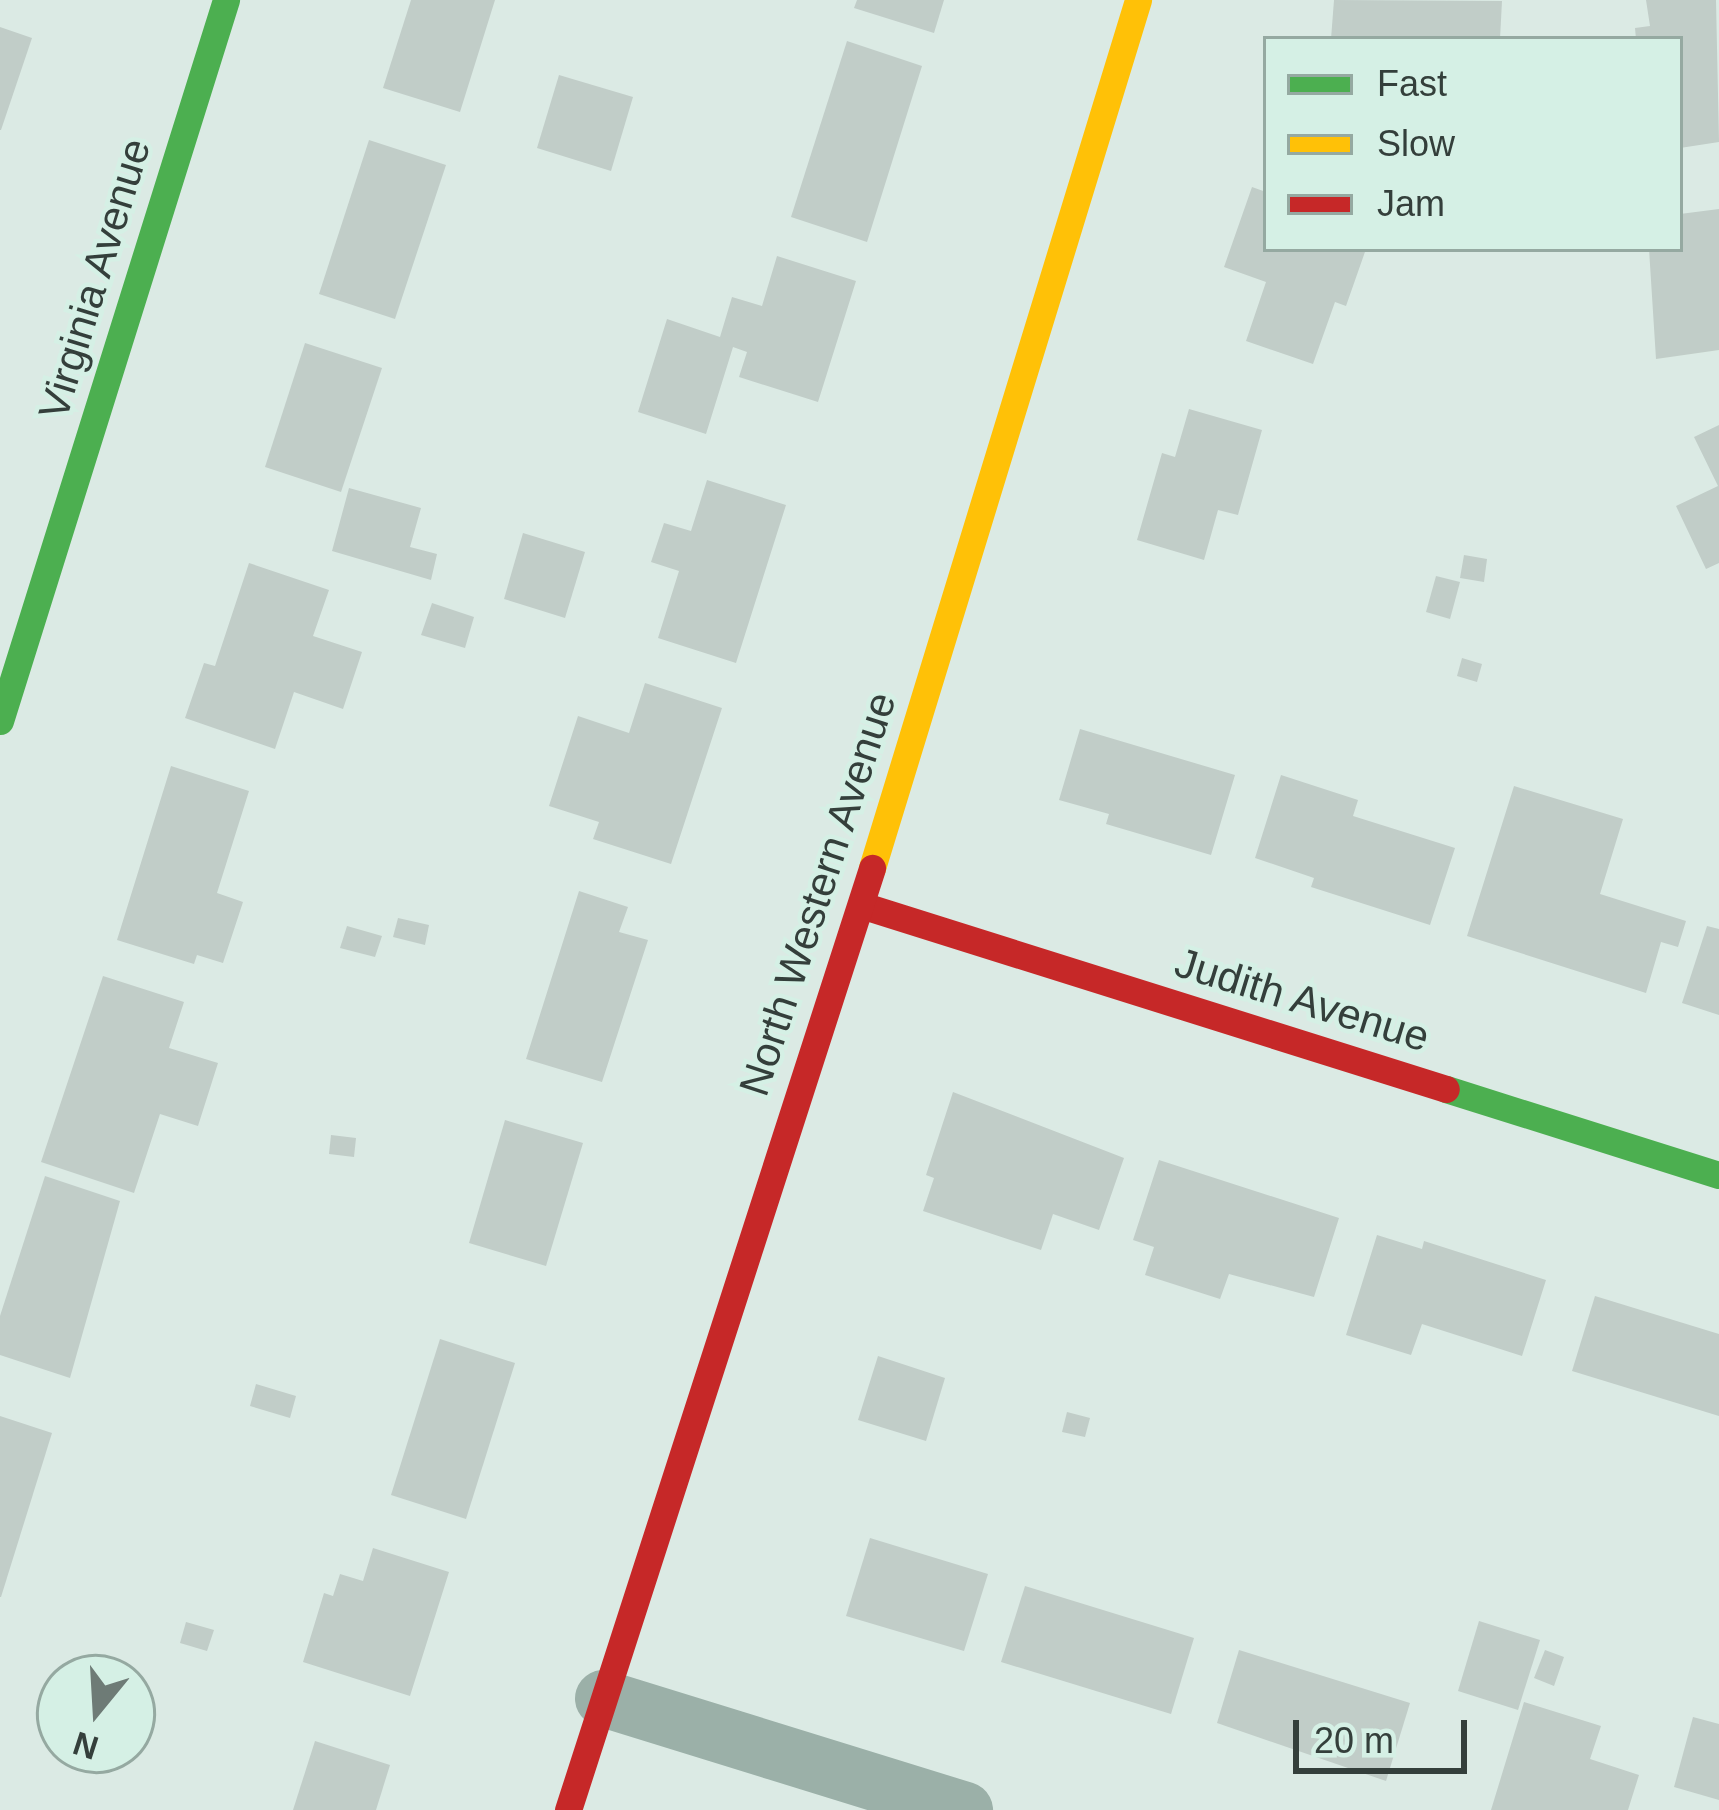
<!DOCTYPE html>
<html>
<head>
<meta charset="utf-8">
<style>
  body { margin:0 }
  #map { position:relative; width:1719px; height:1810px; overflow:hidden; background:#dbeae4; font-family:Arial,sans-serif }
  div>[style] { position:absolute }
  .building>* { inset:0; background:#c1cdc8 }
  .street>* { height:57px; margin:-28.5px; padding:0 28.5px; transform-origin:28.5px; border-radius:28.5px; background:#9bb0a8 }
  .fast>* { height:27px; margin:-13.5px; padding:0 13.5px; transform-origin:13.5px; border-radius:13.5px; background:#4caf50 }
  .slow>* { height:27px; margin:-13.5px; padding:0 13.5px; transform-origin:13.5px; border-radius:13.5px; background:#ffc107 }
  .jam>* { height:27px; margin:-13.5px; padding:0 13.5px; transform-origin:13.5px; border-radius:13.5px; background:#c62828 }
  span { translate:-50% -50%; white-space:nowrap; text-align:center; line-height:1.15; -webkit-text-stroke:9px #d5f0e5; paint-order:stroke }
  .street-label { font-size:42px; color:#343f3b }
  .legend { position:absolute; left:1263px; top:36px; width:420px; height:216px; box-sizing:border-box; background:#d5f0e5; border:3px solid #95a9a1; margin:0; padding:15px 21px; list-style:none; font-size:36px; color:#343f3b }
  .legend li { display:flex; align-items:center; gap:24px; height:60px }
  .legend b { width:60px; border:3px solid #95a9a1 }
  .north { position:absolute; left:36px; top:1654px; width:120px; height:120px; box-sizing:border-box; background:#d5f0e5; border:3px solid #95a9a1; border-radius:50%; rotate:198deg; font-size:33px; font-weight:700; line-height:48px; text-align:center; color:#343f3b }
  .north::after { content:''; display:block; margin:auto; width:42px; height:54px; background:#6e7b76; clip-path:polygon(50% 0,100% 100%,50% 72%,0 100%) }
  .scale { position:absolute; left:1293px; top:1720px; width:174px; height:54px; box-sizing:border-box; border:6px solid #343f3b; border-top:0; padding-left:15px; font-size:36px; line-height:42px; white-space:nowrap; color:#343f3b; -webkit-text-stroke:9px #d5f0e5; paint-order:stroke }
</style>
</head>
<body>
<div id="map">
  <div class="building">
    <div style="clip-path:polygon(411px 0,495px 0,460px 112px,383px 88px)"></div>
    <div style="clip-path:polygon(857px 0,944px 0,934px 33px,854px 8px)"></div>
    <div style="clip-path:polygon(1334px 0,1502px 1px,1500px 39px,1331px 39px)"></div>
    <div style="clip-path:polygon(1646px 0,1716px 0,1719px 142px,1680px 148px,1680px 39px,1636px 39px,1635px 28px,1650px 26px)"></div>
    <div style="clip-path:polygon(0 27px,32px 38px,1px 130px,0 130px)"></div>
    <div style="clip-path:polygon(847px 41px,922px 66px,867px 242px,791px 217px)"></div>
    <div style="clip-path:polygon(559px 75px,633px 97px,611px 171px,537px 148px)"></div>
    <div style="clip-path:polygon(369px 140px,446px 165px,395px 319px,319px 294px)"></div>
    <div style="clip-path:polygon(1252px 187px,1266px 192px,1266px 249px,1366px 249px,1346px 306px,1335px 302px,1313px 364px,1246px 341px,1266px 282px,1224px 267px)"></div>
    <div style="clip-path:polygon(1719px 209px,1719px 350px,1656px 359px,1649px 249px,1680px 249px,1680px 214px)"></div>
    <div style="clip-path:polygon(777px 256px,856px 281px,818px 402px,739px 377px,747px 352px,733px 347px,706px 434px,638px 412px,667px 319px,720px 337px,732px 297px,762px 306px)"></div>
    <div style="clip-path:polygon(305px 343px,382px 368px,341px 492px,265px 467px)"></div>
    <div style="clip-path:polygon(1189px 409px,1262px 430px,1238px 515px,1218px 510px,1204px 560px,1137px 540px,1162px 453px,1175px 457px)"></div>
    <div style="clip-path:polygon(1719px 425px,1719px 563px,1706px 569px,1676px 506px,1718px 486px,1694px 437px)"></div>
    <div style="clip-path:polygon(707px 480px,786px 505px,736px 663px,658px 638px,679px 571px,651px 562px,664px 523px,691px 531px)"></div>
    <div style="clip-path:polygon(349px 488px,421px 508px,410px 547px,437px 554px,431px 580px,332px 551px)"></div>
    <div style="clip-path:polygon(523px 533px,585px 552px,565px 618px,504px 599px)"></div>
    <div style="clip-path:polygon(1464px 555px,1487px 559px,1484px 582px,1460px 578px)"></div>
    <div style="clip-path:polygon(249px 563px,329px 590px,313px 636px,362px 652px,343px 709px,294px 692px,275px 749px,185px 718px,204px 663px,215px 666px)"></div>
    <div style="clip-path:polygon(1436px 576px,1460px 582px,1450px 619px,1426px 612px)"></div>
    <div style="clip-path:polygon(432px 603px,474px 617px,465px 648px,421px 635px)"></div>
    <div style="clip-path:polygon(1462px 658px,1482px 664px,1477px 682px,1457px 676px)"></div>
    <div style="clip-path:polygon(645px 683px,722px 708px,671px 864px,593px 839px,599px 822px,549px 806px,578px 716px,629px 733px)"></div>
    <div style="clip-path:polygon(1080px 729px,1235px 775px,1211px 855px,1106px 824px,1109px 814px,1059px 800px)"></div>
    <div style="clip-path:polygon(171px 766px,249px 791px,217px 893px,243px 902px,223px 963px,197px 955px,194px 964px,117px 940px)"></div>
    <div style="clip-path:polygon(1281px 775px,1358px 800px,1353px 816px,1455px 848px,1430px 925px,1311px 887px,1314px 878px,1255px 858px)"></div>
    <div style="clip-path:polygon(1514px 786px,1623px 819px,1600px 894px,1686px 921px,1678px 947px,1661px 942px,1646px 993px,1467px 936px)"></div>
    <div style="clip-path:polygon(579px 891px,628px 907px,619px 932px,648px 940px,602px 1082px,526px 1059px)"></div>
    <div style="clip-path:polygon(398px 918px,429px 925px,425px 945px,393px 937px)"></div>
    <div style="clip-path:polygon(347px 926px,382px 936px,375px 957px,340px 948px)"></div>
    <div style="clip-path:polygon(1707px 926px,1719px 929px,1719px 1015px,1682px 1003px)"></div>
    <div style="clip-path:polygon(103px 976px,184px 1002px,169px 1048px,218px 1063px,198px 1126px,160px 1114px,134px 1193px,41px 1162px)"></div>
    <div style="clip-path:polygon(953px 1092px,1124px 1158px,1099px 1230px,1053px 1214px,1041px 1250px,923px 1211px,934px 1178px,926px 1175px)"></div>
    <div style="clip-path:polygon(505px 1120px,583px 1143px,546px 1266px,469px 1243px)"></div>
    <div style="clip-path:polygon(331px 1135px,356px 1138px,354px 1157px,329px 1154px)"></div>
    <div style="clip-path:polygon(1159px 1160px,1339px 1218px,1314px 1297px,1229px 1274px,1220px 1299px,1145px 1275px,1154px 1247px,1133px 1240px)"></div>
    <div style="clip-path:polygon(45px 1176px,120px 1201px,70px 1378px,0 1355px,0 1316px)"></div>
    <div style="clip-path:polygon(1377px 1235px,1422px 1249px,1424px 1241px,1546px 1280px,1522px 1356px,1422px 1324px,1411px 1355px,1346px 1335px)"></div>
    <div style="clip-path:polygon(1595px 1296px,1719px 1334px,1719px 1416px,1572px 1371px)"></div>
    <div style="clip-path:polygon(440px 1339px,515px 1363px,466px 1519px,391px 1495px)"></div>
    <div style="clip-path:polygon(878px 1356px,945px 1378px,926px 1441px,858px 1420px)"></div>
    <div style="clip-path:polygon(256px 1384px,296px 1396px,290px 1418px,250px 1406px)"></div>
    <div style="clip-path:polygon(1067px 1412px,1090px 1418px,1085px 1437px,1062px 1432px)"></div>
    <div style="clip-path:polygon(0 1416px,52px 1433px,1px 1597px,0 1597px)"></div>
    <div style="clip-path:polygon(870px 1538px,988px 1574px,964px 1651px,846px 1616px)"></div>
    <div style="clip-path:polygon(373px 1548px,449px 1572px,410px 1696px,303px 1662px,324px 1593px,333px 1596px,340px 1574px,363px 1581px)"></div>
    <div style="clip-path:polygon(1025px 1586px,1194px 1638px,1171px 1714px,1001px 1662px)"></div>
    <div style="clip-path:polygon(1479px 1621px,1540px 1640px,1518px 1710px,1458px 1691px)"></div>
    <div style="clip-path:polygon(186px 1622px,214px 1630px,207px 1651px,180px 1643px)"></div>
    <div style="clip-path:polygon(1239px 1650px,1410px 1703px,1386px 1781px,1217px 1723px)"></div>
    <div style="clip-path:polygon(1545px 1650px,1564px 1657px,1554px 1686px,1534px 1678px)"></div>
    <div style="clip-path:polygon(1524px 1702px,1601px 1726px,1590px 1759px,1639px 1775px,1628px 1810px,1491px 1810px)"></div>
    <div style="clip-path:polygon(1693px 1717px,1719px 1724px,1719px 1800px,1674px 1787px)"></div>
    <div style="clip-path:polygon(315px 1741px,390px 1765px,376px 1810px,293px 1810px)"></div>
  </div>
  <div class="street">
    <div style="left:603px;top:1698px;width:378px;rotate:17.2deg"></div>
  </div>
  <div class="fast">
    <div style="left:0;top:721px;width:756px;rotate:-72.6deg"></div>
    <div style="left:1446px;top:1089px;width:286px;rotate:17.5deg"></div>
  </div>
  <div class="slow">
    <div style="left:872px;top:868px;width:908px;rotate:-72.96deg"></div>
  </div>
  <div class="jam">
    <div style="left:861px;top:905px;width:613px;rotate:17.46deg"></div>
    <div style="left:568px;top:1810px;width:990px;rotate:-72.11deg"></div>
  </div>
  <div class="street-label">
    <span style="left:95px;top:279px;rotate:-73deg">Virginia Avenue</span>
    <span style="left:818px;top:894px;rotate:-72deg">North Western Avenue</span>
    <span style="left:1302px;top:1000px;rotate:17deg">Judith Avenue</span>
  </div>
  <ul class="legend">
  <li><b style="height:15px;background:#4caf50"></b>Fast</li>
  <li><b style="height:15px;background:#ffc107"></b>Slow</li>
  <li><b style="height:15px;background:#c62828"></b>Jam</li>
  </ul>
  <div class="north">N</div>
  <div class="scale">20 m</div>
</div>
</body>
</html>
